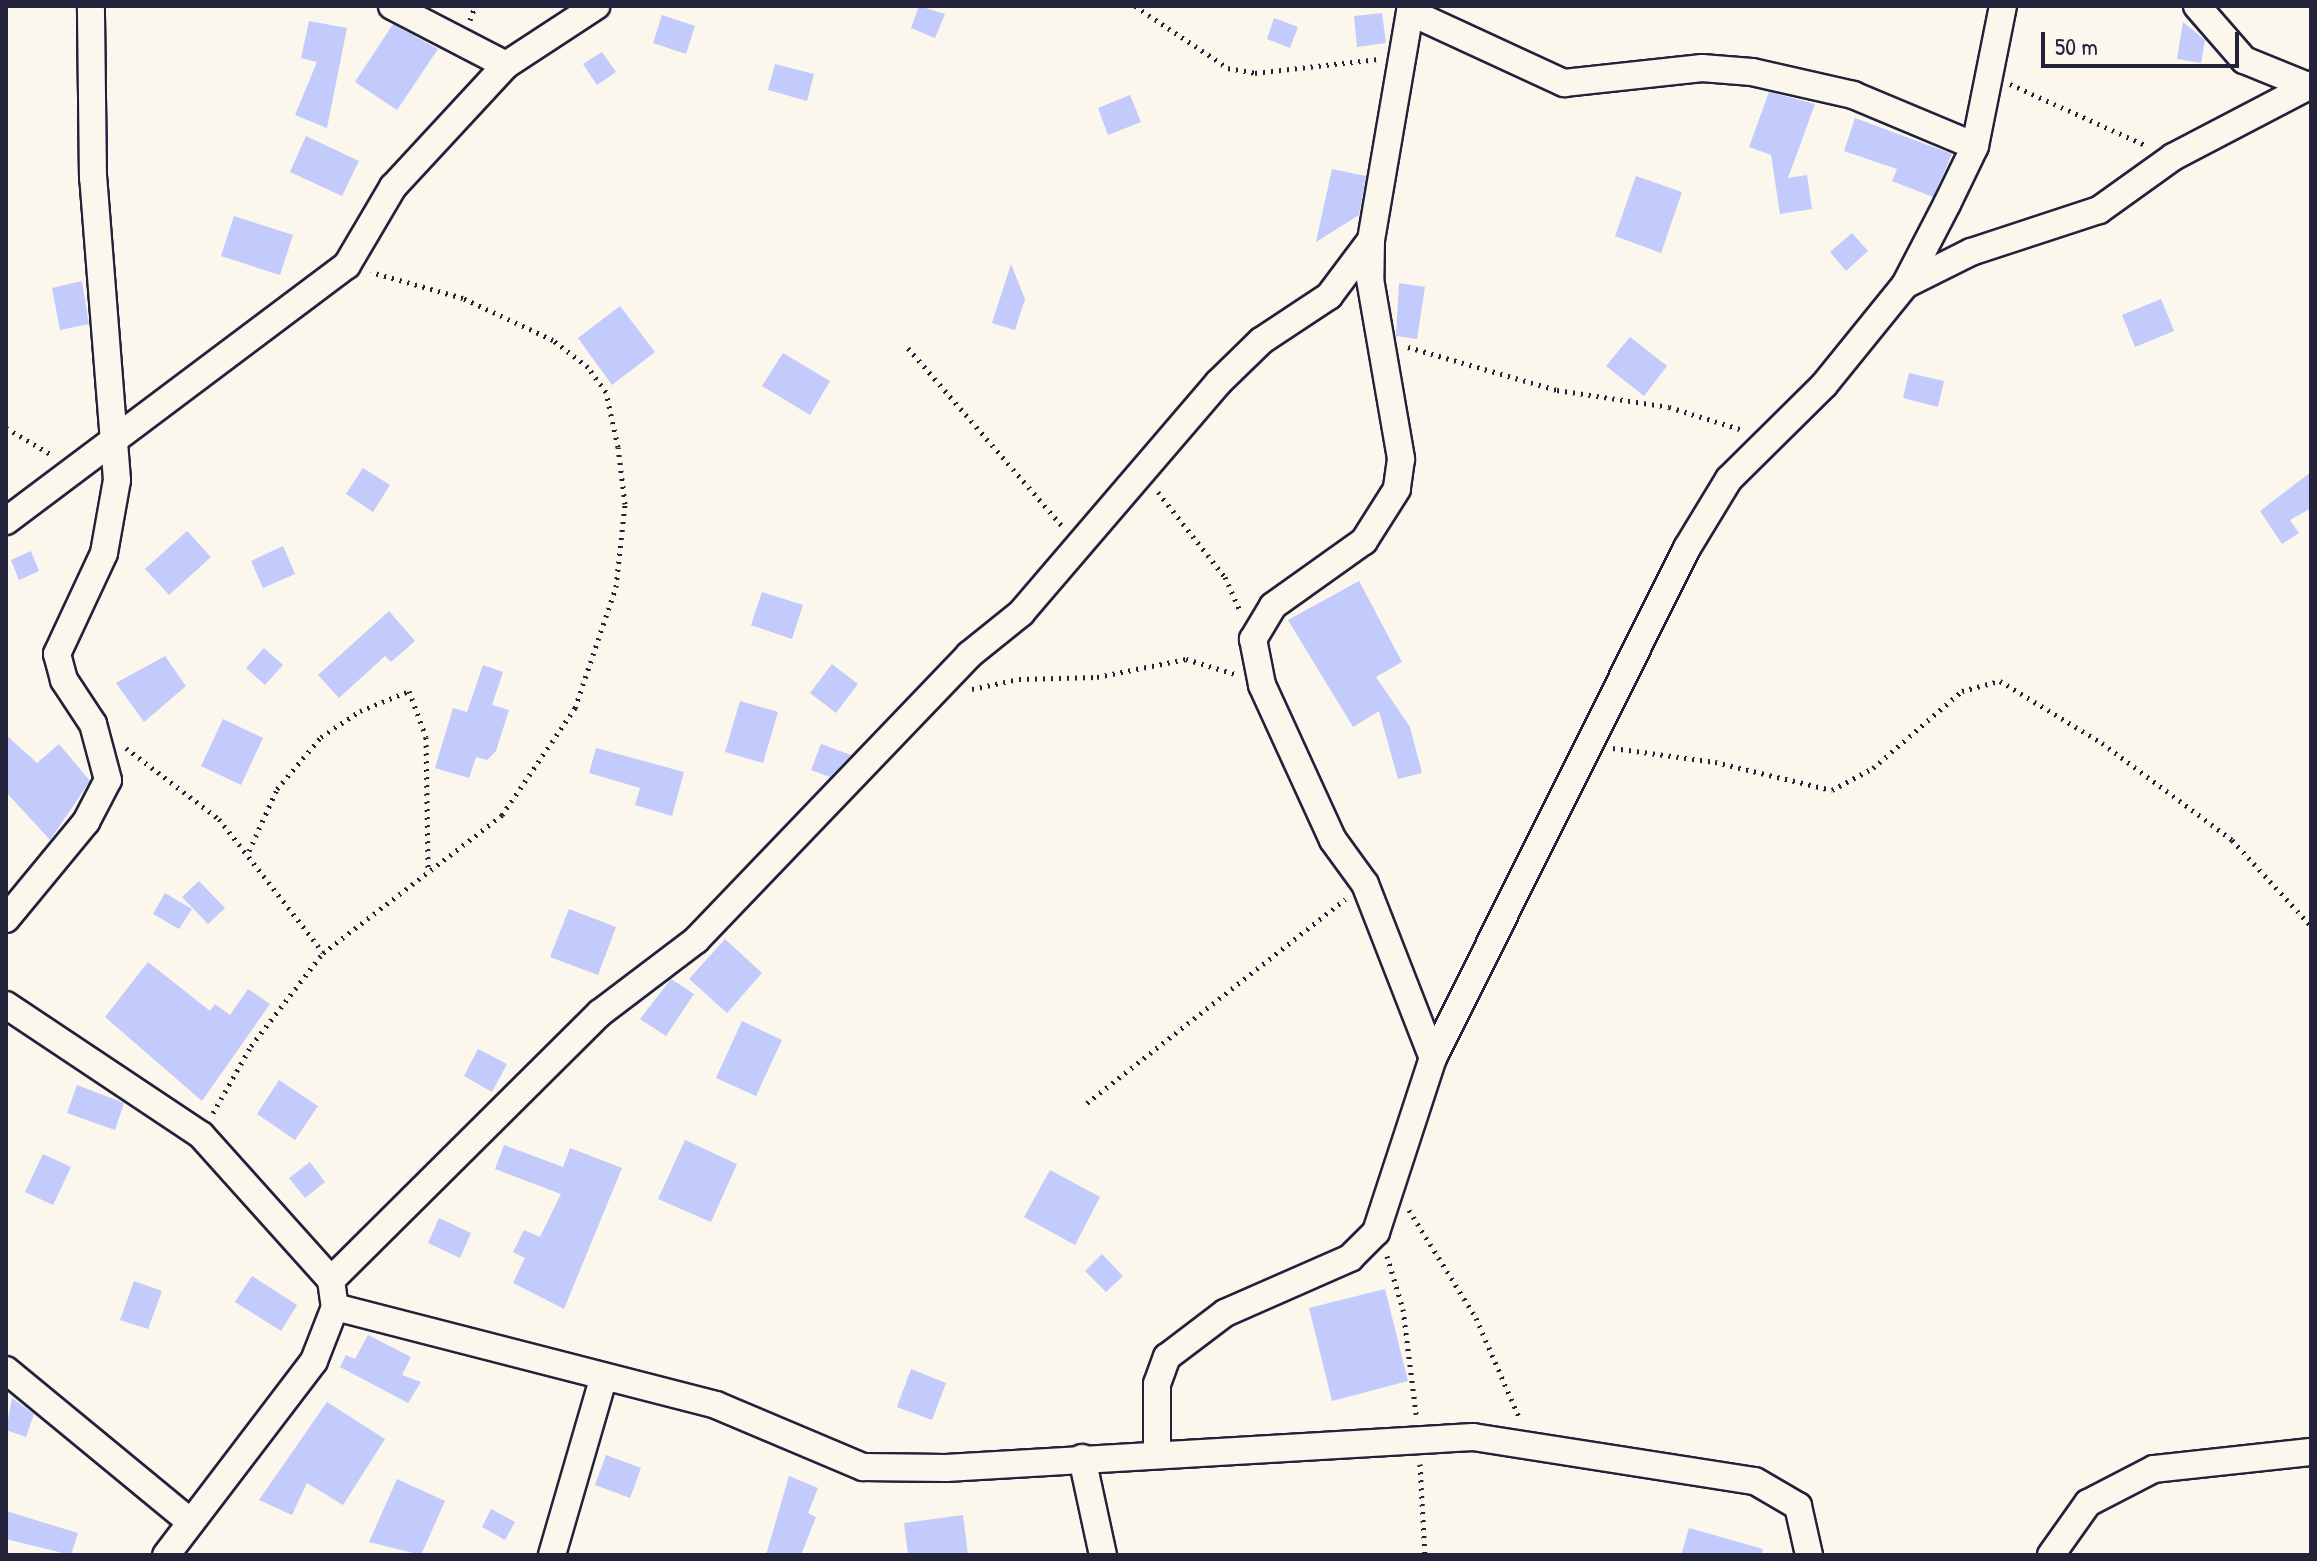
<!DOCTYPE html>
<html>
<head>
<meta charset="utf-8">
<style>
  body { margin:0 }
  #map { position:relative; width:2317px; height:1561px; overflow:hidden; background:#fbf7ec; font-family:"Patrick Hand",sans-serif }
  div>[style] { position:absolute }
  .building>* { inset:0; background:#c3cafc }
  .path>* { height:5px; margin-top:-2.5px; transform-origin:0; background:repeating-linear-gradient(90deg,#22223b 0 2px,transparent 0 8px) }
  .roads { filter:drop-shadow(2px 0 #22223b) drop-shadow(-2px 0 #22223b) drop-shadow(0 2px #22223b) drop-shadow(0 -2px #22223b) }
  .street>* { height:26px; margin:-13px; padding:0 13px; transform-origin:13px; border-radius:13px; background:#fbf7ec }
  span { translate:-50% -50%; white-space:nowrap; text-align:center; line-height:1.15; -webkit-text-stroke:8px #fbf7ec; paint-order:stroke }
  .frame { position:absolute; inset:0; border:8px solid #22223b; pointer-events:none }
  .scale { position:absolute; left:2041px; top:32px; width:198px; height:36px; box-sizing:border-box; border:4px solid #22223b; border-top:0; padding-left:10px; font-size:24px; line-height:28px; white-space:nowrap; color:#22223b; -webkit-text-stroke:6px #fbf7ec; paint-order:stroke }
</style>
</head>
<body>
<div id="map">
  <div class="building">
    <div style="clip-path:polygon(919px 6px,945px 14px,935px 38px,911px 28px)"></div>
    <div style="clip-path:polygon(1382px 13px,1386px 43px,1357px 47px,1354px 16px)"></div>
    <div style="clip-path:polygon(662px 15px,695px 26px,686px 54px,653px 43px)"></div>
    <div style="clip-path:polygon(1274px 18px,1298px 27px,1290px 48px,1267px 39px)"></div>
    <div style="clip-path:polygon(309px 21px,347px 28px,327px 128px,295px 115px,317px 62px,301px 58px)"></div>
    <div style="clip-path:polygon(2183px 22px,2205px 40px,2201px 63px,2177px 59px)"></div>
    <div style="clip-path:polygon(393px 24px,438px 49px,397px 110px,355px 82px)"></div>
    <div style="clip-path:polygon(602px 52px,616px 72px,597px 85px,583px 64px)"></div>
    <div style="clip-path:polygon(775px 64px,814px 74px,807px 101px,768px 90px)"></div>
    <div style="clip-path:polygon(1769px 92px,1815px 104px,1788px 178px,1807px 175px,1812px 209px,1780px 214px,1771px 155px,1749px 147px)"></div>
    <div style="clip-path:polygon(1130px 95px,1141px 122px,1108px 135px,1098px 108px)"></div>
    <div style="clip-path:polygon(1855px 118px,1952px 154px,1933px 197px,1892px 181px,1897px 169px,1844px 151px)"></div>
    <div style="clip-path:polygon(306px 136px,359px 161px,342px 196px,290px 172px)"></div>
    <div style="clip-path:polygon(1332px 169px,1366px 176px,1359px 215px,1316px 242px)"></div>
    <div style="clip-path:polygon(1636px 176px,1682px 192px,1661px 253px,1615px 236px)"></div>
    <div style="clip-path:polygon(234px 216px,293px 235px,280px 275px,221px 256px)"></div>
    <div style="clip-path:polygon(1852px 233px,1868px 251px,1846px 271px,1830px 252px)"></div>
    <div style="clip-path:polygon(1011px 264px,1025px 299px,1015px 330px,992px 323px)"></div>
    <div style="clip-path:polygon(82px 281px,89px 324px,60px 330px,52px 288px)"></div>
    <div style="clip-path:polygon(1399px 283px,1425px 287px,1417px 339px,1396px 336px)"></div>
    <div style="clip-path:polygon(2161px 299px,2174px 331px,2135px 347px,2122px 315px)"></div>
    <div style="clip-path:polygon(620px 306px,655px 352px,612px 385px,578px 338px)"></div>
    <div style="clip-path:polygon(1630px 337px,1667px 366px,1644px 396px,1606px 366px)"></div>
    <div style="clip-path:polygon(783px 353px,830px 381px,810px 415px,762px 386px)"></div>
    <div style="clip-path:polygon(1909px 373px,1944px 381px,1938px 407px,1903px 398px)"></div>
    <div style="clip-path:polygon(363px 468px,390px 485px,373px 512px,346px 494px)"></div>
    <div style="clip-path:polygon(2311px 472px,2311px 508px,2290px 520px,2299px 533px,2282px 544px,2260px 511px)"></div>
    <div style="clip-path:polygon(187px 531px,211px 557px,169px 595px,145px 569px)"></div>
    <div style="clip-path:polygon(283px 546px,295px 574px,263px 588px,251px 561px)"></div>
    <div style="clip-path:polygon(31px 551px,39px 571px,19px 580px,11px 560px)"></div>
    <div style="clip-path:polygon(1359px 581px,1402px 662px,1376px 677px,1410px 727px,1422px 773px,1398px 779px,1379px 711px,1353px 727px,1288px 620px)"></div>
    <div style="clip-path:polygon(762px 592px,803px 605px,792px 639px,751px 625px)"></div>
    <div style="clip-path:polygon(389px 611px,415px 641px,391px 662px,385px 656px,339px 698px,318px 675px)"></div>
    <div style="clip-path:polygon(264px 648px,283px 665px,265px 685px,246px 668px)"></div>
    <div style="clip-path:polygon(165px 656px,186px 686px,144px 722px,116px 683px)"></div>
    <div style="clip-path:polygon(832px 664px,858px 684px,836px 713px,810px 693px)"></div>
    <div style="clip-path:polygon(483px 665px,503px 672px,492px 705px,509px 710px,496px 751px,487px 760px,476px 757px,469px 778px,435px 768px,453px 708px,467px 712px)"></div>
    <div style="clip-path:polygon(740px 701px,778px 712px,763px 763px,725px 752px)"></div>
    <div style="clip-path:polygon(223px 719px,263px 738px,241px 785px,201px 766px)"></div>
    <div style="clip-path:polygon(6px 735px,37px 763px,59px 744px,90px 781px,50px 840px,6px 792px)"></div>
    <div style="clip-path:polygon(821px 744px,851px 755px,830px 777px,811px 770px)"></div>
    <div style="clip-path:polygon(596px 748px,684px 772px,672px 816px,635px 805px,640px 788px,589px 773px)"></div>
    <div style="clip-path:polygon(199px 881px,225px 908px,208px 924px,182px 897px)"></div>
    <div style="clip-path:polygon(165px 893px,192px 909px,179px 929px,153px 914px)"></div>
    <div style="clip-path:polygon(569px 909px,616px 927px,598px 975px,550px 957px)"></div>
    <div style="clip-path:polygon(725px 939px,762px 973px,727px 1013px,689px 979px)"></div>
    <div style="clip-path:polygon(148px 962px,210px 1011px,215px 1004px,230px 1015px,248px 989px,270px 1004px,202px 1101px,105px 1017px)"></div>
    <div style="clip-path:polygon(671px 979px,694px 994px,666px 1036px,640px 1019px)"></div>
    <div style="clip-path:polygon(742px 1021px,782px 1040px,756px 1096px,716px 1078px)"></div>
    <div style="clip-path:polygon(478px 1049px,507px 1064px,492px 1092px,464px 1076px)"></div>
    <div style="clip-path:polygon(279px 1080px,318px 1106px,295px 1140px,257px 1114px)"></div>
    <div style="clip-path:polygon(77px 1085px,124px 1103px,115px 1130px,67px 1113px)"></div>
    <div style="clip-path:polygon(685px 1140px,737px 1164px,711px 1222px,658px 1199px)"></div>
    <div style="clip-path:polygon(504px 1145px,563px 1167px,570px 1148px,622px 1168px,564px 1309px,513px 1283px,525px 1258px,513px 1252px,524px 1230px,540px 1237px,561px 1194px,495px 1169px)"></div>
    <div style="clip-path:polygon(43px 1154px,71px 1167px,53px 1205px,25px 1192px)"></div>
    <div style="clip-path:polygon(310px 1162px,325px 1182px,305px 1198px,289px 1178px)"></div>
    <div style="clip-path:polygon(1050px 1170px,1100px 1197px,1075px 1245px,1024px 1217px)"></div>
    <div style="clip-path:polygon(439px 1218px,471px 1233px,460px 1258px,428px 1243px)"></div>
    <div style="clip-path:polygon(1102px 1254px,1123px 1276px,1106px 1292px,1085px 1271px)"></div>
    <div style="clip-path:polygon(252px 1276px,297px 1305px,281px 1331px,235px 1302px)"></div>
    <div style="clip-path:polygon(134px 1281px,162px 1291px,148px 1329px,120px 1320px)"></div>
    <div style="clip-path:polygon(1385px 1289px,1408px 1381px,1332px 1401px,1309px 1308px)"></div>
    <div style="clip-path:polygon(368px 1335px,411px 1357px,402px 1375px,421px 1382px,408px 1403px,340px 1367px,346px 1355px,355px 1359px)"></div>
    <div style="clip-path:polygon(911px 1369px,946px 1383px,932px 1420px,897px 1407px)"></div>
    <div style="clip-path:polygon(12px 1398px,34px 1414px,26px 1437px,6px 1430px)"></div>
    <div style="clip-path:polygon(327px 1402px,385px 1439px,343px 1505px,307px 1483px,292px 1515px,259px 1500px)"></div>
    <div style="clip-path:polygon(606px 1455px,641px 1468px,630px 1498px,595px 1485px)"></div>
    <div style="clip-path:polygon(789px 1476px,818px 1488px,808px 1513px,816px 1517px,801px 1555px,766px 1555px)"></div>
    <div style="clip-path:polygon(397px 1479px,445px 1501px,421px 1555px,369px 1542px)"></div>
    <div style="clip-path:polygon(491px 1509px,515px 1522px,505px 1540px,482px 1527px)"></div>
    <div style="clip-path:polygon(6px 1511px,78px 1533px,71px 1555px,6px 1539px)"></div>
    <div style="clip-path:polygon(963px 1515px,968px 1555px,908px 1555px,904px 1523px)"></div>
    <div style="clip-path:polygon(1689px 1528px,1763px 1549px,1762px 1555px,1681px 1555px)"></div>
  </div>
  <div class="path">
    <div style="left:1135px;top:6px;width:112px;rotate:33.7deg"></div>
    <div style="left:1228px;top:68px;width:27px;rotate:10deg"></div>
    <div style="left:1255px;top:73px;width:125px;rotate:-6.4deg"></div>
    <div style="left:470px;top:20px;width:15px;rotate:-70deg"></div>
    <div style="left:2010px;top:84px;width:150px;rotate:24.3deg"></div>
    <div style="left:1408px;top:347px;width:155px;rotate:16.1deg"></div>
    <div style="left:1557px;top:390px;width:113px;rotate:8.6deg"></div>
    <div style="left:1669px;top:407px;width:77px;rotate:17.3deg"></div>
    <div style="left:908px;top:348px;width:237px;rotate:49.1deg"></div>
    <div style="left:6px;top:428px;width:53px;rotate:30.4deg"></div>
    <div style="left:1158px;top:492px;width:108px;rotate:51.8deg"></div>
    <div style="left:1225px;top:577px;width:37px;rotate:66deg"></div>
    <div style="left:972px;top:689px;width:48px;rotate:-12deg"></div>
    <div style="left:1019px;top:679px;width:78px;rotate:-1.5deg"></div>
    <div style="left:1097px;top:677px;width:91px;rotate:-11.4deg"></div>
    <div style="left:1186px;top:659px;width:51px;rotate:17deg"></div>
    <div style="left:126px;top:748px;width:117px;rotate:37.4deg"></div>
    <div style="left:219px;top:819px;width:169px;rotate:52deg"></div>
    <div style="left:1613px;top:748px;width:103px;rotate:7.8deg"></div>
    <div style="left:1715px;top:762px;width:120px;rotate:13.5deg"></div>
    <div style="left:1832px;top:790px;width:47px;rotate:-28.2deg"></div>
    <div style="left:1873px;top:768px;width:118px;rotate:-40.9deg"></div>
    <div style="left:1962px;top:691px;width:39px;rotate:-15deg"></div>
    <div style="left:2000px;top:681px;width:119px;rotate:31.3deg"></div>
    <div style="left:2102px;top:743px;width:162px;rotate:36.7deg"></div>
    <div style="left:2232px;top:840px;width:117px;rotate:47.4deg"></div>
    <div style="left:249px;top:851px;width:68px;rotate:-65.7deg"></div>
    <div style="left:277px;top:789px;width:68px;rotate:-49.8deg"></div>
    <div style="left:321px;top:737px;width:47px;rotate:-33.7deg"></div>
    <div style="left:360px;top:711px;width:53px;rotate:-22.2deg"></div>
    <div style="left:409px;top:691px;width:49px;rotate:69.7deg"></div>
    <div style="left:426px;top:737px;width:134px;rotate:89.1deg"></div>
    <div style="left:1087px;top:1103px;width:329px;rotate:-38.3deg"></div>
    <div style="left:213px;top:1113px;width:77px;rotate:-60.4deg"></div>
    <div style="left:251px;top:1046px;width:118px;rotate:-52.3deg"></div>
    <div style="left:323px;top:953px;width:226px;rotate:-37.6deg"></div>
    <div style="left:502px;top:815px;width:130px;rotate:-55.7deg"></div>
    <div style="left:575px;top:708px;width:128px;rotate:-71.3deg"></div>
    <div style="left:616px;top:587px;width:83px;rotate:-83.8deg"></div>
    <div style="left:625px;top:504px;width:57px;rotate:-97deg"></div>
    <div style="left:618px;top:447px;width:56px;rotate:-102.3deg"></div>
    <div style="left:606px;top:392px;width:31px;rotate:-126deg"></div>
    <div style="left:588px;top:367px;width:44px;rotate:-142.4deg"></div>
    <div style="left:553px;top:340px;width:99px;rotate:-155deg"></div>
    <div style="left:463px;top:298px;width:96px;rotate:-164.2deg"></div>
    <div style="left:1409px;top:1210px;width:127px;rotate:58.2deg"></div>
    <div style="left:1476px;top:1318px;width:110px;rotate:66.5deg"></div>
    <div style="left:1387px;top:1256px;width:55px;rotate:73.2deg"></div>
    <div style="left:1403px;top:1309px;width:106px;rotate:82.9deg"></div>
    <div style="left:1420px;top:1464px;width:91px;rotate:86.9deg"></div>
  </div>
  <div class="roads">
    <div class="street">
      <div style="left:392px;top:6px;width:128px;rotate:27.4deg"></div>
      <div style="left:1411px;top:6px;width:237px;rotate:99.7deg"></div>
      <div style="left:1371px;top:240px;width:39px;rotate:91deg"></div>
      <div style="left:1370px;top:279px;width:183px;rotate:80.2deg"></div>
      <div style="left:1401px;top:459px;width:30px;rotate:98deg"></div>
      <div style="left:1397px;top:489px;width:62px;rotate:122.4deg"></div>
      <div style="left:1364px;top:541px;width:112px;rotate:144.5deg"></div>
      <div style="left:1273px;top:606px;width:39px;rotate:121deg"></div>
      <div style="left:1253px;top:639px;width:47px;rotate:78.9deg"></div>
      <div style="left:1262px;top:685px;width:170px;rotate:65.4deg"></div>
      <div style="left:1333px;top:840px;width:54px;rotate:54deg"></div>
      <div style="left:1365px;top:884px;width:187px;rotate:68.7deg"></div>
      <div style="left:2197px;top:6px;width:72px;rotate:49deg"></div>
      <div style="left:2244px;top:60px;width:69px;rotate:22.1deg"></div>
      <div style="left:1410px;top:12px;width:170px;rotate:24.8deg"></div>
      <div style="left:1564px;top:83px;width:139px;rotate:-6.2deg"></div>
      <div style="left:1702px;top:68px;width:50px;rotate:4.6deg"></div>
      <div style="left:1752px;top:72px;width:104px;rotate:12.8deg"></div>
      <div style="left:1853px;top:95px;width:132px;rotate:22.7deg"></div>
      <div style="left:1905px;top:285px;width:74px;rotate:-26.6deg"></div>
      <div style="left:1971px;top:252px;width:135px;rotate:-18.2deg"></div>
      <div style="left:2099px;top:210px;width:91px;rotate:-35.6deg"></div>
      <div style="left:2173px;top:157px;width:156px;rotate:-27.6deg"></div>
      <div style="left:6px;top:521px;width:426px;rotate:-36.9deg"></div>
      <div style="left:347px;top:265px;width:91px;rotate:-59.5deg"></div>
      <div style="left:393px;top:187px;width:166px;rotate:-47.2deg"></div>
      <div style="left:506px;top:65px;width:108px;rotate:-33.2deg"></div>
      <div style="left:6px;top:919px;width:126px;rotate:-50.5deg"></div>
      <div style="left:86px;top:822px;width:47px;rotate:-62.4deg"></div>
      <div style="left:108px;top:780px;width:58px;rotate:-105deg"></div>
      <div style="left:93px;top:724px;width:53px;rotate:-123.4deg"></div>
      <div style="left:64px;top:680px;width:27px;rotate:-105deg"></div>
      <div style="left:57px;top:654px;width:111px;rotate:-65deg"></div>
      <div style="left:104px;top:553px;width:74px;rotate:-79.9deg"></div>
      <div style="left:117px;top:480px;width:303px;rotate:-94.5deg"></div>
      <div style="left:93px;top:178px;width:172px;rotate:-90.7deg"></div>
      <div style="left:6px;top:1005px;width:234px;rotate:33.7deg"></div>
      <div style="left:201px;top:1135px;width:195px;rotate:48.1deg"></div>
      <div style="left:331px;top:1280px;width:27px;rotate:82deg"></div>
      <div style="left:335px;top:1307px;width:58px;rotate:111.3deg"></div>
      <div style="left:314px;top:1361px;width:244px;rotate:127.3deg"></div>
      <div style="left:331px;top:1280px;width:379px;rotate:-44.8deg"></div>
      <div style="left:600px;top:1013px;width:121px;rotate:-37.2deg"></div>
      <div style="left:696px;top:940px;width:395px;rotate:-46.2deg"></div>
      <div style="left:969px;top:655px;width:67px;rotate:-38.9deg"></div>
      <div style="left:1021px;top:613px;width:303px;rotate:-49.4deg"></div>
      <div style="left:1218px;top:383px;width:60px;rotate:-44.3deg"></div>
      <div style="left:1261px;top:341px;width:82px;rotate:-33.5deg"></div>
      <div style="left:1329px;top:296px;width:70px;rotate:-53.1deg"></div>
      <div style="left:335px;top:1307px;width:393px;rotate:14.4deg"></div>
      <div style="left:716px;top:1405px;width:160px;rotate:22.9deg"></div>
      <div style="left:863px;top:1467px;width:83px;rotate:0.7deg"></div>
      <div style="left:946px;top:1468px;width:528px;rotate:-3.37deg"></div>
      <div style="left:1473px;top:1437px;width:285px;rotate:8.9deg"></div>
      <div style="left:1755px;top:1481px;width:50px;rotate:30.2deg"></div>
      <div style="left:1798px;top:1506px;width:50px;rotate:77.3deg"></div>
      <div style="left:6px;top:1370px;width:237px;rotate:39.5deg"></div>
      <div style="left:1157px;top:1452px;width:68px;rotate:-90deg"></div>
      <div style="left:1157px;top:1384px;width:29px;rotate:-70deg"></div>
      <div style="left:1167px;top:1357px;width:73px;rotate:-37.2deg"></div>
      <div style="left:1225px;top:1313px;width:137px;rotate:-23.7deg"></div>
      <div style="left:1350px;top:1258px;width:37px;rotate:-45deg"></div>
      <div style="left:1376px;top:1232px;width:183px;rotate:-71.9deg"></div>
      <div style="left:1433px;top:1058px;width:570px;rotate:-63.52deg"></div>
      <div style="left:1687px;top:548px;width:81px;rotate:-58.7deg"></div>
      <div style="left:1729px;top:479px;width:134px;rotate:-44.7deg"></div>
      <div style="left:1824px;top:385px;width:129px;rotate:-51deg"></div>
      <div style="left:1905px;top:285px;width:91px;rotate:-62.6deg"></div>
      <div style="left:1947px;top:204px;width:64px;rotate:-64.2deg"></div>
      <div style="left:1975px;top:146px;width:143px;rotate:-78.7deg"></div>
      <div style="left:1082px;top:1458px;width:99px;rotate:77.8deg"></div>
      <div style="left:552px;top:1555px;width:182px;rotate:-73.8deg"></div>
      <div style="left:2051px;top:1555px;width:64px;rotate:-54.6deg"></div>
      <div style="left:2088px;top:1503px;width:74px;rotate:-27.3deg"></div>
      <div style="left:2154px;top:1469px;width:158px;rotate:-6.2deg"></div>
    </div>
  </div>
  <div class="frame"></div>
  <div class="scale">50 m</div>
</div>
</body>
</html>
